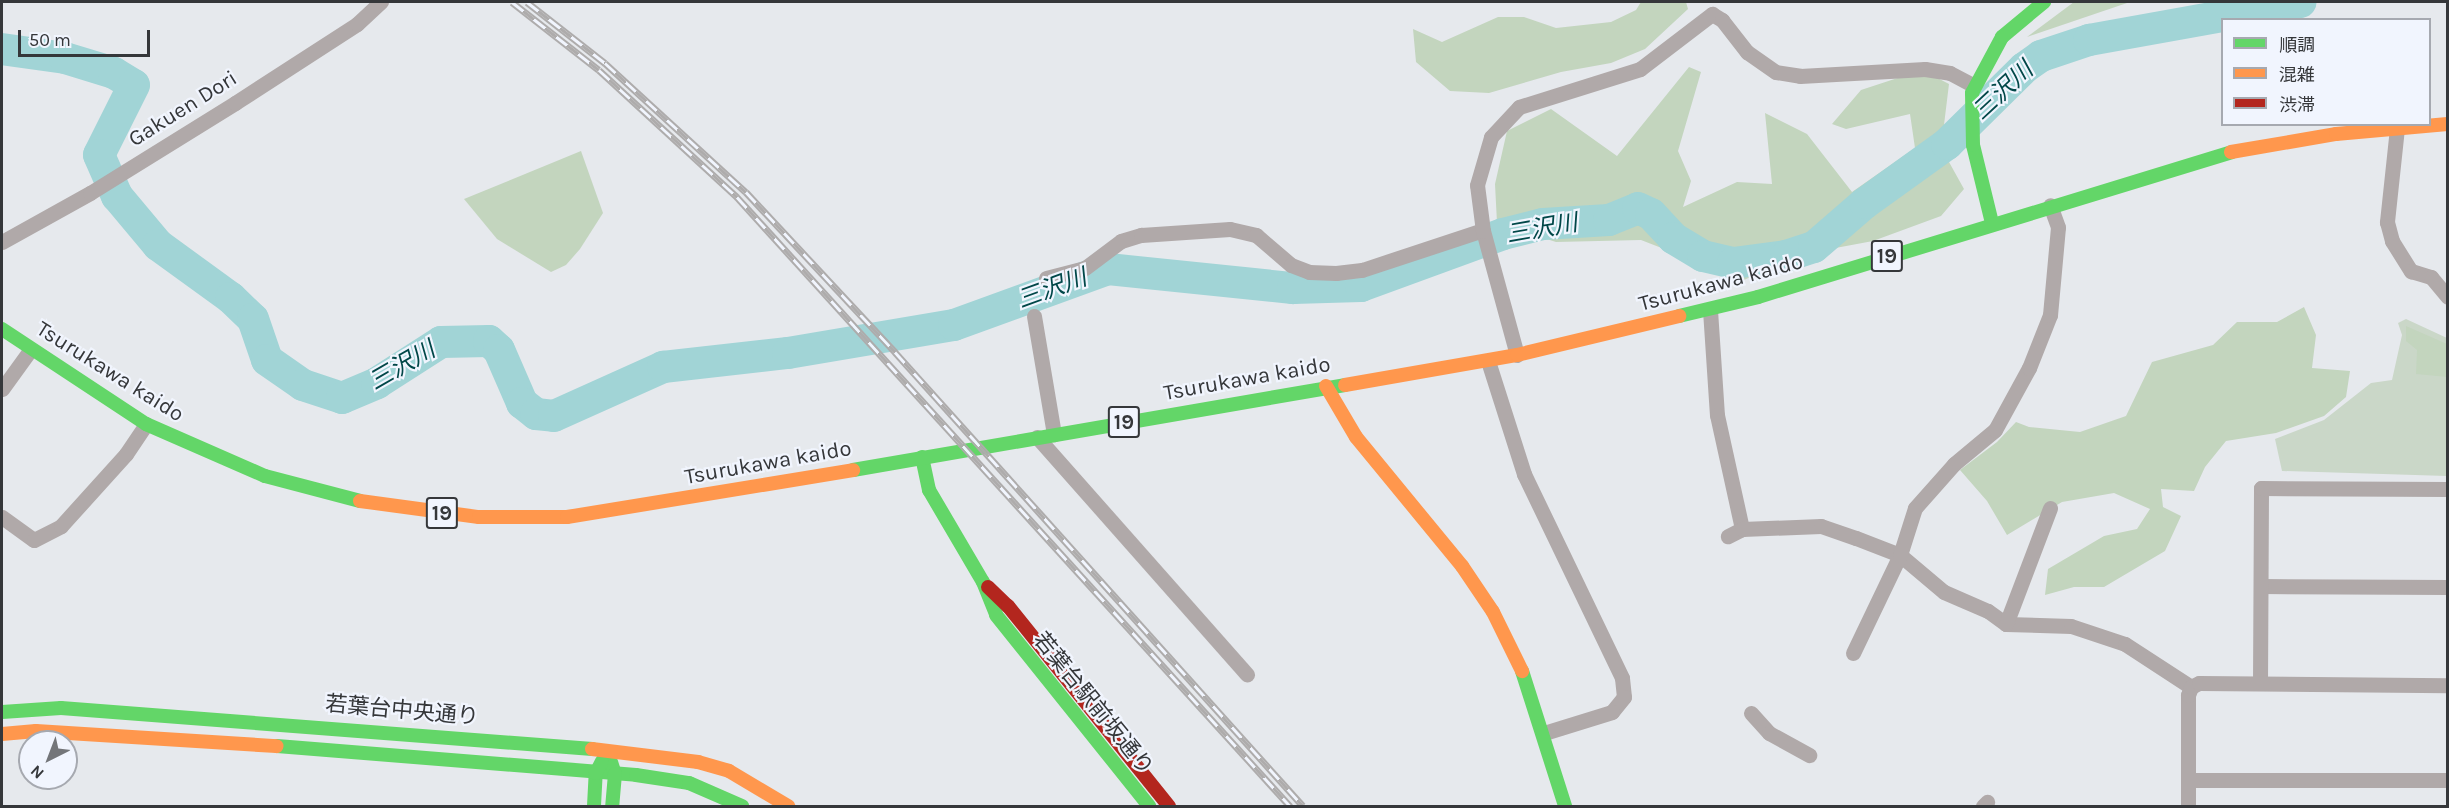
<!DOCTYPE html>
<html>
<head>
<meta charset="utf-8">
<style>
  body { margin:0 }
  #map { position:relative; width:2449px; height:808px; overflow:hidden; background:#e6e9ed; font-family:Karla,"Noto Sans JP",sans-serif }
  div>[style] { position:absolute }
  .green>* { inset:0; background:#cad7c8 }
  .forest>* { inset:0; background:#c3d5be }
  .river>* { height:32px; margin:-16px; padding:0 16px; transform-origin:16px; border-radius:16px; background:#a1d4d6 }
  .street>* { height:15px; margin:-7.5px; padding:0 7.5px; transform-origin:7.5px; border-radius:7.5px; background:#b0a9a9 }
  .fast>* { height:14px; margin:-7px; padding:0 7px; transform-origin:7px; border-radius:7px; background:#63d668 }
  .slow>* { height:14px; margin:-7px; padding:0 7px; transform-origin:7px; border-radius:7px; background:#ff974d }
  .jam>* { height:14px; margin:-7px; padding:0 7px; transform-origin:7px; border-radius:7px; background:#b3261e }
  .rail>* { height:7px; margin-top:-3.5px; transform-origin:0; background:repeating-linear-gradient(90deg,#f1f5fe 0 14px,#aeacac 0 28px); box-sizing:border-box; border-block:2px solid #aeacac }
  span { translate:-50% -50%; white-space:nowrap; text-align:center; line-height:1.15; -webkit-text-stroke:4.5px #f1f5fe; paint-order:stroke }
  .shield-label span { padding:2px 4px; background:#f1f5fe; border:2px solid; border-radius:4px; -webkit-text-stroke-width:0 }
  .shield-label { font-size:21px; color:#35373a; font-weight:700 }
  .street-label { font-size:22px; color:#35373a }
  .water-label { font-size:24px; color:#004748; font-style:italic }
  .frame { position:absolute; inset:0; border:3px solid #35373a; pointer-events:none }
  .legend { position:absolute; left:2221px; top:18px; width:210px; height:108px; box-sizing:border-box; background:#f1f5fe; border:2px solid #a6a9b0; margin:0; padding:8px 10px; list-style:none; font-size:18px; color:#35373a }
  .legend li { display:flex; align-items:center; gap:12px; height:30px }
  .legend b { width:30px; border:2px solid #a6a9b0 }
  .north { position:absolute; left:18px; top:730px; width:60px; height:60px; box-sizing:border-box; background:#f1f5fe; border:2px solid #a6a9b0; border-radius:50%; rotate:222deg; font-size:16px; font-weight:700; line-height:24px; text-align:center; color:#35373a }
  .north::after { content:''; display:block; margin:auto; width:21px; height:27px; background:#737579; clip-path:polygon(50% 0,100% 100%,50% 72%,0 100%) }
  .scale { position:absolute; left:18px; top:30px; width:132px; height:27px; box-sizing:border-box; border:3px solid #35373a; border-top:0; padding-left:8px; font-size:18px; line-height:21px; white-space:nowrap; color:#35373a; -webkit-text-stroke:4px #f1f5fe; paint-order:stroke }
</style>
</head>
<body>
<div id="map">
  <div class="green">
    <div style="clip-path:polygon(2406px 319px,2447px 338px,2447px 476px,2282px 471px,2275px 439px,2324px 420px,2371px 383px,2392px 380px,2402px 335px,2398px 323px)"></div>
  </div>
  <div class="forest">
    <div style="clip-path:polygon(1641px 2px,1686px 2px,1688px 9px,1645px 49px,1611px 63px,1561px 72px,1489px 93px,1450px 91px,1416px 62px,1413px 29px,1442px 42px,1498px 17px,1524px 17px,1556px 28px,1611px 22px,1636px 10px)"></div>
    <div style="clip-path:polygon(2074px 2px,2130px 2px,2027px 37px)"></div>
    <div style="clip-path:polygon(1689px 67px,1701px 72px,1678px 151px,1691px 181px,1683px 207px,1737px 182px,1772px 184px,1765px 113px,1807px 134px,1852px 192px,1915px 148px,1910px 114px,1846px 129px,1832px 124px,1861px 90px,1922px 70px,1949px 84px,1943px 133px,1949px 162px,1964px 189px,1941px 216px,1873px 241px,1798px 255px,1744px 280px,1641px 240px,1556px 242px,1497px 223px,1495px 184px,1507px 131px,1551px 109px,1617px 156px)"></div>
    <div style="clip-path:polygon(581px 151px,603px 213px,580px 249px,566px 265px,551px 272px,497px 239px,464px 199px)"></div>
    <div style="clip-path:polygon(2304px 307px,2316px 335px,2312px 368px,2350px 371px,2346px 397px,2324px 416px,2276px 433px,2226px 441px,2205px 467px,2194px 491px,2161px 489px,2163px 507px,2181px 516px,2165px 551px,2104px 587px,2074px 587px,2045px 595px,2048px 569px,2104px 536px,2137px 529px,2150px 509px,2114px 493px,2062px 502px,2007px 535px,1987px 501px,1960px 470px,1997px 442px,2016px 422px,2029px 427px,2080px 432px,2126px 416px,2152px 362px,2213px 345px,2237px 322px,2277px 322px)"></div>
    <div style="clip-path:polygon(2406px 326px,2447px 344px,2447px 377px,2416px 374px,2417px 350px,2406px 341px)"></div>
  </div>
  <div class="river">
    <div style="left:2px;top:49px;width:64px;rotate:8.1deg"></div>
    <div style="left:65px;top:58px;width:51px;rotate:17deg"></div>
    <div style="left:114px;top:73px;width:23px;rotate:31deg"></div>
    <div style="left:134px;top:85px;width:78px;rotate:116.6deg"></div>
    <div style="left:99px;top:155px;width:45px;rotate:66.3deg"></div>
    <div style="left:117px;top:196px;width:64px;rotate:50.1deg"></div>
    <div style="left:158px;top:245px;width:90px;rotate:36deg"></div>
    <div style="left:231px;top:298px;width:30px;rotate:44deg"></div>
    <div style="left:253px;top:319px;width:43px;rotate:71.1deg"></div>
    <div style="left:267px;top:360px;width:44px;rotate:34.8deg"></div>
    <div style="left:303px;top:385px;width:41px;rotate:18.4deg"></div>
    <div style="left:342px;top:398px;width:38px;rotate:-23deg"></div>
    <div style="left:377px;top:383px;width:76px;rotate:-32.6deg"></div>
    <div style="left:441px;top:342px;width:48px;rotate:-1.2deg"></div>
    <div style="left:489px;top:341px;width:13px;rotate:42deg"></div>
    <div style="left:499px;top:350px;width:58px;rotate:66.5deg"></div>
    <div style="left:522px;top:403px;width:18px;rotate:38deg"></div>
    <div style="left:536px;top:414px;width:18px;rotate:6deg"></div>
    <div style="left:554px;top:416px;width:120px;rotate:-24.2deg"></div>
    <div style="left:663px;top:367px;width:126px;rotate:-6.4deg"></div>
    <div style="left:788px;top:353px;width:168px;rotate:-9.6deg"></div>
    <div style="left:954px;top:325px;width:164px;rotate:-20deg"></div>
    <div style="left:1108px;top:269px;width:186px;rotate:5.9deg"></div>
    <div style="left:1293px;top:288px;width:68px;rotate:-1.7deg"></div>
    <div style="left:1361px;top:286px;width:151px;rotate:-20.1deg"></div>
    <div style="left:1503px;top:234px;width:41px;rotate:-14deg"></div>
    <div style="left:1543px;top:224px;width:66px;rotate:-3.5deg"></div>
    <div style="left:1609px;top:220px;width:31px;rotate:-22deg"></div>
    <div style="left:1638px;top:208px;width:14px;rotate:25deg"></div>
    <div style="left:1651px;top:214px;width:33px;rotate:47deg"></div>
    <div style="left:1673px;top:238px;width:35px;rotate:31deg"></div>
    <div style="left:1703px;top:256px;width:31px;rotate:13deg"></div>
    <div style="left:1733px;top:263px;width:53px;rotate:-7.5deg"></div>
    <div style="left:1786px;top:256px;width:29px;rotate:-18deg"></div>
    <div style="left:1814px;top:247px;width:67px;rotate:-40.8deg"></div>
    <div style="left:1865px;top:203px;width:101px;rotate:-35.7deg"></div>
    <div style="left:1947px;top:144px;width:108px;rotate:-44.6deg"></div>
    <div style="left:2024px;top:68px;width:21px;rotate:-35deg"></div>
    <div style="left:2041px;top:56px;width:51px;rotate:-18.4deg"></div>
    <div style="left:2089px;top:40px;width:215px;rotate:-10.2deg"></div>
  </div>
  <div class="street">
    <div style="left:2397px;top:128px;width:95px;rotate:96.1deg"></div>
    <div style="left:2387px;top:222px;width:20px;rotate:75deg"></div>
    <div style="left:2392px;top:241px;width:36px;rotate:58deg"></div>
    <div style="left:2411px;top:271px;width:21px;rotate:17deg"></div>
    <div style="left:2431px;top:277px;width:26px;rotate:50deg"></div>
    <div style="left:2px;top:242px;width:101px;rotate:-29.1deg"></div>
    <div style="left:90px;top:193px;width:171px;rotate:-31.8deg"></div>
    <div style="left:235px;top:103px;width:145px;rotate:-32.9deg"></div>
    <div style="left:357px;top:24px;width:33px;rotate:-43deg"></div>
    <div style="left:1046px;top:278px;width:40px;rotate:-14.4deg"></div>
    <div style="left:1085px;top:268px;width:45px;rotate:-36.9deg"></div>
    <div style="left:1121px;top:241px;width:21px;rotate:-17deg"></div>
    <div style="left:1141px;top:235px;width:89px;rotate:-3.9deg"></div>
    <div style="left:1230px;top:229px;width:27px;rotate:13deg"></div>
    <div style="left:1256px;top:235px;width:46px;rotate:40.6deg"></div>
    <div style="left:1291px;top:265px;width:19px;rotate:21deg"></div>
    <div style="left:1309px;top:272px;width:27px;rotate:2deg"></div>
    <div style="left:1336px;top:273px;width:26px;rotate:-7deg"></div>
    <div style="left:1362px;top:270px;width:127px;rotate:-18.3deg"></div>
    <div style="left:1710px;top:310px;width:105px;rotate:86.2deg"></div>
    <div style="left:1717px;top:415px;width:117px;rotate:77.6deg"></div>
    <div style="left:1742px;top:529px;width:16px;rotate:153deg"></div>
    <div style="left:1034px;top:316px;width:120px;rotate:80.4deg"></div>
    <div style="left:1517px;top:355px;width:129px;rotate:-105.3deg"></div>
    <div style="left:1483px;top:231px;width:46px;rotate:-97.4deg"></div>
    <div style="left:1477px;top:185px;width:50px;rotate:-73.7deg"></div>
    <div style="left:1491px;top:137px;width:41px;rotate:-47deg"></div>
    <div style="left:1519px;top:107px;width:127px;rotate:-17.4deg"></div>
    <div style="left:1640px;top:69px;width:91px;rotate:-37.4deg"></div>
    <div style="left:1712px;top:14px;width:12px;rotate:31deg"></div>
    <div style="left:1722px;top:20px;width:41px;rotate:52deg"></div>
    <div style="left:1747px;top:52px;width:35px;rotate:35deg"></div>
    <div style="left:1776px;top:72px;width:24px;rotate:9deg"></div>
    <div style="left:1800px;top:76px;width:125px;rotate:-3.2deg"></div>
    <div style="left:1925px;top:69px;width:25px;rotate:9deg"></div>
    <div style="left:1950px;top:73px;width:27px;rotate:28deg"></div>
    <div style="left:1488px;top:361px;width:119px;rotate:72.3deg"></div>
    <div style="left:1524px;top:474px;width:226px;rotate:64.3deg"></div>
    <div style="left:1622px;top:678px;width:19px;rotate:84deg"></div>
    <div style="left:1624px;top:697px;width:19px;rotate:129deg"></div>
    <div style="left:1612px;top:712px;width:71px;rotate:162.8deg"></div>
    <div style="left:2px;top:389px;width:49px;rotate:-54.1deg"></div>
    <div style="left:1037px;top:437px;width:317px;rotate:48.5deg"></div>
    <div style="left:2px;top:517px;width:39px;rotate:36deg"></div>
    <div style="left:34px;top:540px;width:30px;rotate:-27deg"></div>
    <div style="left:61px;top:526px;width:97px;rotate:-47.9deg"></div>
    <div style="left:126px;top:454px;width:36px;rotate:-56deg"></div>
    <div style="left:1742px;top:529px;width:79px;rotate:-2.2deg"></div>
    <div style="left:1821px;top:526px;width:37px;rotate:19deg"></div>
    <div style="left:1856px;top:538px;width:47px;rotate:21.1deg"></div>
    <div style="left:1900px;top:555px;width:57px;rotate:40.1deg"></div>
    <div style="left:1944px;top:592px;width:48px;rotate:23.4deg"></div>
    <div style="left:1988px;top:611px;width:22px;rotate:36deg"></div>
    <div style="left:2006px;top:624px;width:65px;rotate:1.8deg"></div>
    <div style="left:2071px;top:626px;width:57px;rotate:18.4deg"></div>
    <div style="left:2125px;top:644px;width:79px;rotate:33.1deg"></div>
    <div style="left:2261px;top:586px;width:187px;rotate:0.3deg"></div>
    <div style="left:2006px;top:624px;width:124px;rotate:-69.2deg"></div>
    <div style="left:1853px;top:653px;width:109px;rotate:-64.4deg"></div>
    <div style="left:1900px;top:555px;width:49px;rotate:-72.3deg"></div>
    <div style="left:1915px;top:508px;width:59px;rotate:-48.4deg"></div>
    <div style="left:1954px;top:464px;width:53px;rotate:-39.7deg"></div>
    <div style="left:1995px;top:430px;width:71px;rotate:-61.3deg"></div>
    <div style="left:2029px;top:368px;width:57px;rotate:-68.4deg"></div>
    <div style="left:2050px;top:315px;width:88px;rotate:-84.8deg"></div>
    <div style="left:2058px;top:227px;width:23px;rotate:-110deg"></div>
    <div style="left:2260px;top:683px;width:195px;rotate:-89.7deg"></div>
    <div style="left:2261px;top:488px;width:187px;rotate:0.3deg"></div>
    <div style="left:1751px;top:713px;width:27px;rotate:48deg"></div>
    <div style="left:1769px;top:733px;width:46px;rotate:28.8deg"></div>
    <div style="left:2189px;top:780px;width:259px"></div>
    <div style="left:1983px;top:806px;width:6px;rotate:-45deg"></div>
    <div style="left:2188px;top:806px;width:111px;rotate:-90deg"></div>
    <div style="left:2188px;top:695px;width:9px;rotate:-69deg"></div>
    <div style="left:2191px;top:687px;width:9px;rotate:-27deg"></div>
    <div style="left:2199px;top:683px;width:249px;rotate:0.5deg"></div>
  </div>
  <div class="fast">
    <div style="left:1992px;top:223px;width:80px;rotate:-103.7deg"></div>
    <div style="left:1973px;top:145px;width:52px;rotate:-91.1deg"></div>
    <div style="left:1972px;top:93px;width:64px;rotate:-61.8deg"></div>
    <div style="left:2002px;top:37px;width:55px;rotate:-39.8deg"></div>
    <div style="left:1679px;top:316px;width:81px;rotate:-13.5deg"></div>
    <div style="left:1758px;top:297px;width:495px;rotate:-17deg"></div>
    <div style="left:2px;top:329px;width:173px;rotate:33.4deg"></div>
    <div style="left:146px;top:424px;width:130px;rotate:23.6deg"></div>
    <div style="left:265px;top:476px;width:98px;rotate:14.7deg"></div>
    <div style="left:922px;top:457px;width:34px;rotate:78deg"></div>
    <div style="left:929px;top:490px;width:107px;rotate:59.6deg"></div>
    <div style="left:983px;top:582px;width:35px;rotate:68deg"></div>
    <div style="left:996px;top:615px;width:245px;rotate:51.3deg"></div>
    <div style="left:853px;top:470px;width:499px;rotate:-9.8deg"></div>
    <div style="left:1522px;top:671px;width:142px;rotate:72.3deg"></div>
    <div style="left:2px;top:712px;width:59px;rotate:-3.9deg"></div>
    <div style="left:61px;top:708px;width:533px;rotate:4.42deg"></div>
    <div style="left:277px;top:746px;width:360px;rotate:4.6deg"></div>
    <div style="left:636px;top:775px;width:54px;rotate:8.6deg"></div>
    <div style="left:689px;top:783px;width:58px;rotate:23.5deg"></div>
    <div style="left:611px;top:762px;width:13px;rotate:72deg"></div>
    <div style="left:615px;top:774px;width:32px;rotate:95deg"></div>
    <div style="left:594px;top:806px;width:33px;rotate:-87deg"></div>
    <div style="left:596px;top:773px;width:13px;rotate:-63deg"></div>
  </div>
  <div class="slow">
    <div style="left:2231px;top:152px;width:107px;rotate:-9.7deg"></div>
    <div style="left:2336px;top:134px;width:112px;rotate:-5.1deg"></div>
    <div style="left:1345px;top:385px;width:175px;rotate:-9.9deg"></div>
    <div style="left:1517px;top:355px;width:167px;rotate:-13.5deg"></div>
    <div style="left:1326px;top:386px;width:59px;rotate:59.5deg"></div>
    <div style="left:1356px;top:437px;width:167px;rotate:50.6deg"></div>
    <div style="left:1462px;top:566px;width:55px;rotate:56deg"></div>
    <div style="left:1493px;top:612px;width:66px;rotate:63.8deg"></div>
    <div style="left:360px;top:501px;width:120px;rotate:7.7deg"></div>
    <div style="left:479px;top:517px;width:88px"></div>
    <div style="left:567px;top:517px;width:290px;rotate:-9.3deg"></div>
    <div style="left:2px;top:734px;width:34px;rotate:-5deg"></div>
    <div style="left:36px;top:731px;width:241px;rotate:3.6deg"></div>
    <div style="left:592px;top:749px;width:107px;rotate:7deg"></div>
    <div style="left:698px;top:762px;width:32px;rotate:16deg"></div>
    <div style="left:729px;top:771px;width:69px;rotate:30.7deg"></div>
  </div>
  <div class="jam">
    <div style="left:988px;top:587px;width:28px;rotate:44deg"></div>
    <div style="left:1008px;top:606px;width:257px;rotate:51.2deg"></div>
  </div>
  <div class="rail">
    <div style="left:512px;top:2px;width:110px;rotate:38deg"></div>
    <div style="left:599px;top:70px;width:188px;rotate:42.6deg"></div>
    <div style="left:737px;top:197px;width:823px;rotate:47.76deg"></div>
    <div style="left:527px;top:2px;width:99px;rotate:38deg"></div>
    <div style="left:605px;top:63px;width:191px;rotate:42.5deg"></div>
    <div style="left:746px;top:192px;width:219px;rotate:47deg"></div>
    <div style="left:895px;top:352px;width:610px;rotate:48.05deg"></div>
  </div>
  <div class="shield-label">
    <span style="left:1887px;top:256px">19</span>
    <span style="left:1124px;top:422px">19</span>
    <span style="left:442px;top:513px">19</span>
  </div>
  <div class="street-label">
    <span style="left:183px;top:109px;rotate:-32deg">Gakuen Dori</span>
    <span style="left:1721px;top:283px;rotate:-15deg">Tsurukawa kaido</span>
    <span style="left:110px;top:372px;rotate:32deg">Tsurukawa kaido</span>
    <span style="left:1247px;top:379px;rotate:-10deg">Tsurukawa kaido</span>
    <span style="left:768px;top:463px;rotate:-10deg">Tsurukawa kaido</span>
    <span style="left:1093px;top:704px;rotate:51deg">若葉台駅前坂通り</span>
    <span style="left:402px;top:711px;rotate:5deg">若葉台中央通り</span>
  </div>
  <div class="water-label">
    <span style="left:2003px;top:91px;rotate:-43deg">三沢川</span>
    <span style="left:1542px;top:229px;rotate:-10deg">三沢川</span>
    <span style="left:1052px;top:289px;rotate:-20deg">三沢川</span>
    <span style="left:402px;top:366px;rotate:-30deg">三沢川</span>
  </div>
  <div class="frame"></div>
  <ul class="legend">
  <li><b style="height:8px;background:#63d668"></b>順調</li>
  <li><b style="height:8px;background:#ff974d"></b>混雑</li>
  <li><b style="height:8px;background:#b3261e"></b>渋滞</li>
  </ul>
  <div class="north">N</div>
  <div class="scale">50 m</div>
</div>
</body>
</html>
